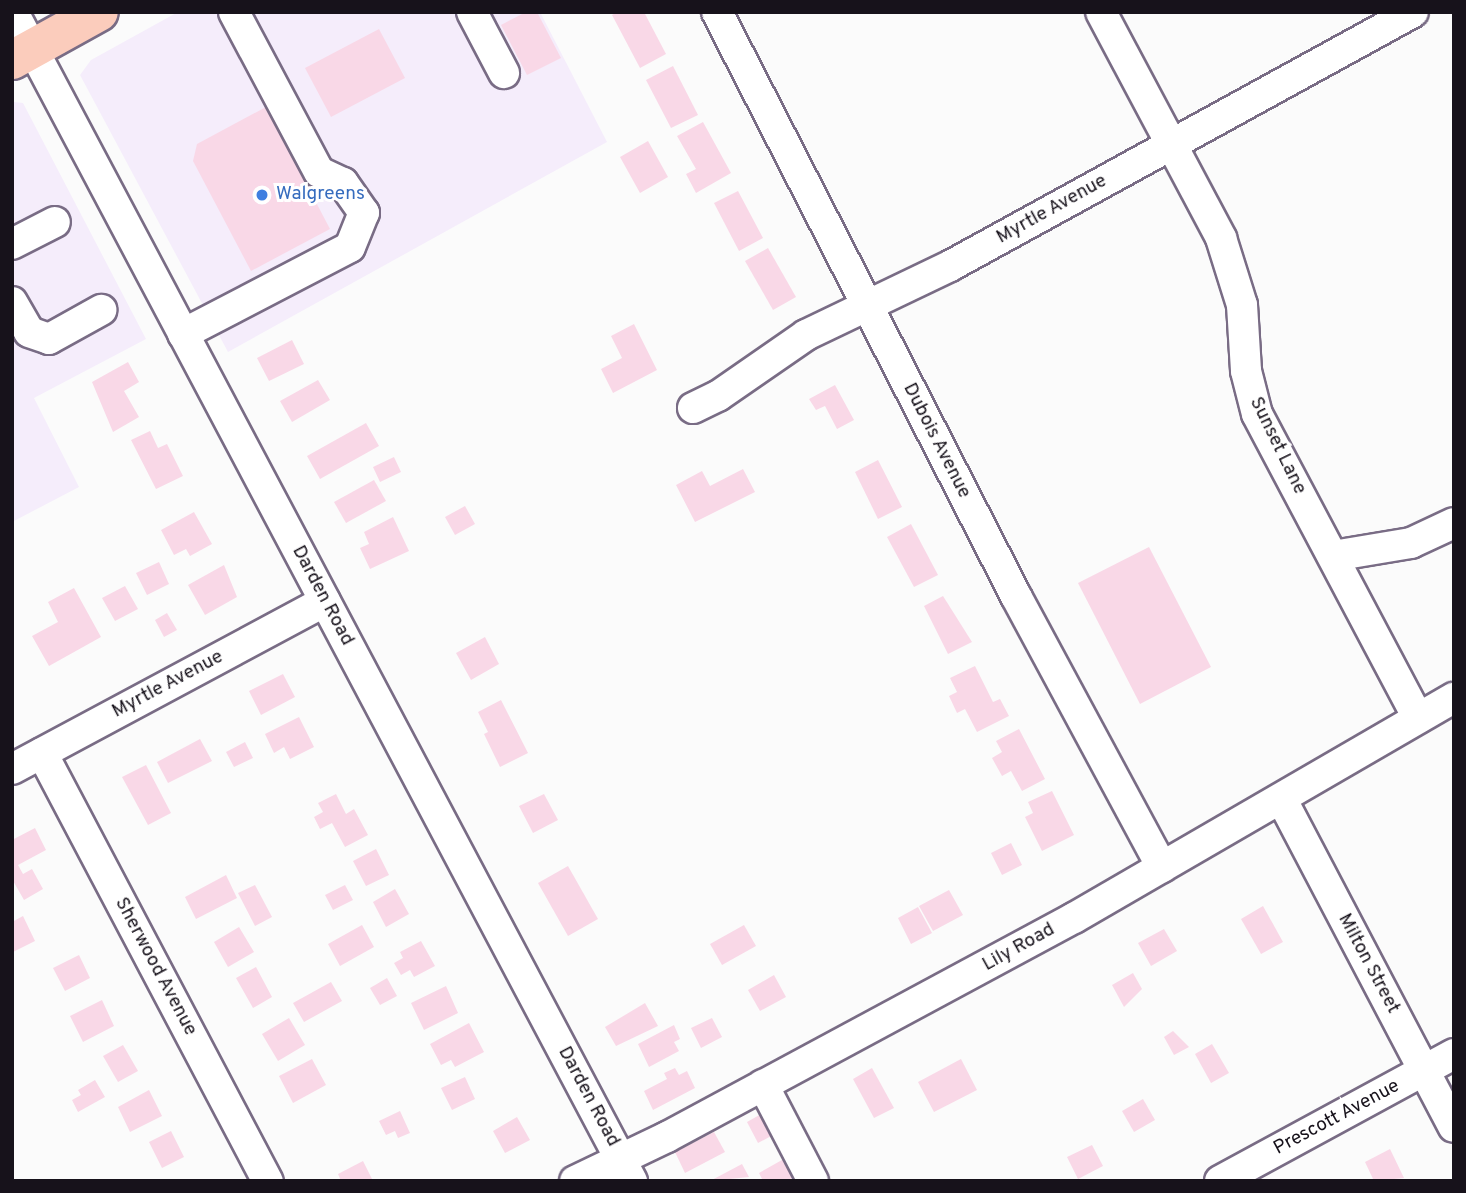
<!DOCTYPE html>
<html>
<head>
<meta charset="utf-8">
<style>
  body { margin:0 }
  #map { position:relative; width:1466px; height:1193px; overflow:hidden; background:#fbfbfb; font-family:Overpass,sans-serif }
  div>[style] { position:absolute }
  .built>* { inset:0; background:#f5edfb }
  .building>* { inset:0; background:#f9d8e7 }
  .roads { filter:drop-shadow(2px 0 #796c85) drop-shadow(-2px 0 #796c85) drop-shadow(0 2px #796c85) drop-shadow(0 -2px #796c85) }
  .minor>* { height:30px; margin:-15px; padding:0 15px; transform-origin:15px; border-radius:15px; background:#fff }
  .major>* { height:38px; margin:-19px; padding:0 19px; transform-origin:19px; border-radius:19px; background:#fbccbc }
  .dots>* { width:19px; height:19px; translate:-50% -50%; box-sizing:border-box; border:4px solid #fff; border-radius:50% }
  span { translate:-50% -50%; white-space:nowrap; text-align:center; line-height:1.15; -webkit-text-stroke:6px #fff; paint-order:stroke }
  .shop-label { font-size:19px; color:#366cbe }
  .left { translate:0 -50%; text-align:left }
  .street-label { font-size:19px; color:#17121b }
  .frame { position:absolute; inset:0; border:14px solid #17121b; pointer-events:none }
</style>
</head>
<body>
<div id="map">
  <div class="built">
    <div style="clip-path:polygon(178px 12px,540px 12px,607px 142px,228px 352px,80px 75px,91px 60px)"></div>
    <div style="clip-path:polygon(14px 102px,23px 103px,146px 339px,34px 398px,79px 487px,12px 522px)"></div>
  </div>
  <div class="building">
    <div style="clip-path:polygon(526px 12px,537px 12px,561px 58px,527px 75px,501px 25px)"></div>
    <div style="clip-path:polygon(617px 12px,644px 12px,666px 54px,640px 68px,612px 15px)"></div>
    <div style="clip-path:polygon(379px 29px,405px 78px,331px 117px,305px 68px)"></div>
    <div style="clip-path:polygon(673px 66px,698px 115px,671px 128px,646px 80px)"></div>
    <div style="clip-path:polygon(266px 107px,330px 229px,251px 271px,193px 161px,197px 144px)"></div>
    <div style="clip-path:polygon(703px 122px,731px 173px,696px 193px,686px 174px,696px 169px,677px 136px)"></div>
    <div style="clip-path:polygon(648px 141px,668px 177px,640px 193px,620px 157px)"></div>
    <div style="clip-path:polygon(738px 191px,763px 238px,739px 251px,714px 203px)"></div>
    <div style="clip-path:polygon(768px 248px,796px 297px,773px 310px,745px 261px)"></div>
    <div style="clip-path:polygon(634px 324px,657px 370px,613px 393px,601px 369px,622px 358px,611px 336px)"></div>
    <div style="clip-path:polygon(292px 340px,304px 364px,269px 381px,257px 358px)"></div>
    <div style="clip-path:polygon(128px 362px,139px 382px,124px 391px,139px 417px,113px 432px,92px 382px)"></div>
    <div style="clip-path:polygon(318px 380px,330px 400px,292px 422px,280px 401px)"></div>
    <div style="clip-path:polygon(835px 385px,854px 420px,837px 429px,825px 406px,816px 410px,809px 399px)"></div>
    <div style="clip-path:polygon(366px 423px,379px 446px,320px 479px,307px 456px)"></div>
    <div style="clip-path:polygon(150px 431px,158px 448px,167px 444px,183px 476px,156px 489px,131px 440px)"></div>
    <div style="clip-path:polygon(394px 457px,401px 472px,380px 482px,373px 467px)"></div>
    <div style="clip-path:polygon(878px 460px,902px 507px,878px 519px,855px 472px)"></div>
    <div style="clip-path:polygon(743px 469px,755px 492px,695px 522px,676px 485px,702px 471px,710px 486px)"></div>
    <div style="clip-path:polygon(374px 480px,386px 501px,346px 523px,334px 502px)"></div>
    <div style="clip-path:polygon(465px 506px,475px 524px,455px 535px,445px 517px)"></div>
    <div style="clip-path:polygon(194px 512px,212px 544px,190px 556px,186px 549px,174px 555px,161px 530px)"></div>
    <div style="clip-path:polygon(393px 517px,409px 551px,370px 569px,360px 548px,369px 544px,364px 532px)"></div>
    <div style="clip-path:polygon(911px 524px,938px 575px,914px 587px,887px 537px)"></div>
    <div style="clip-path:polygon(1149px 547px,1211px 667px,1140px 704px,1078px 583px)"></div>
    <div style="clip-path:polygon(159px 562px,169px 584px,147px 595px,136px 573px)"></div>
    <div style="clip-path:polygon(224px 565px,237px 597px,205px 615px,188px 585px)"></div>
    <div style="clip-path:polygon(125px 586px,138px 609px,115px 621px,102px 598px)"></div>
    <div style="clip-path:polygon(74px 588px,101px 637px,49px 666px,32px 636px,58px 622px,48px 602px)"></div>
    <div style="clip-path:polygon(943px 596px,972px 642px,948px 654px,924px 606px)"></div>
    <div style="clip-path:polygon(167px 613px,177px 630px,164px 637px,155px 620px)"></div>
    <div style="clip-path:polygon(485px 637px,499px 664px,471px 680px,456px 653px)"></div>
    <div style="clip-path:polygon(975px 666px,993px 702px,1000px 699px,1009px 716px,977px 732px,965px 709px,957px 713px,949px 696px,957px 692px,950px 678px)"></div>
    <div style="clip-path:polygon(283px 674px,295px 697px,261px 715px,249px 691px)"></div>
    <div style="clip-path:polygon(501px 700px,528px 753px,500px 767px,484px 734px,488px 732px,478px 712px)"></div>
    <div style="clip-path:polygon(299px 717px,314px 747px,290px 759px,284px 747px,274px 753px,265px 734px)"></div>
    <div style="clip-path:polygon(1019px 729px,1045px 779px,1022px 791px,1011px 771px,1002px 776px,992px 758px,1002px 752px,996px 741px)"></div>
    <div style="clip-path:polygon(200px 739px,212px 761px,168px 783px,157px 762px)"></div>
    <div style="clip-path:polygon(245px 742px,253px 758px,234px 767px,226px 752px)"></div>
    <div style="clip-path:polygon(146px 765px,171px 813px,148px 825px,122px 777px)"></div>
    <div style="clip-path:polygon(1052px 791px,1074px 835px,1042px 851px,1025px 817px,1033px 813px,1028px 802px)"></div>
    <div style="clip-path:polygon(336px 794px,346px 814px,354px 809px,368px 835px,345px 847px,332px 823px,320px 829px,314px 817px,323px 812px,318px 803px)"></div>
    <div style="clip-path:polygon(544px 794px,558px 820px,533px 833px,519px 806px)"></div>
    <div style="clip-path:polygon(35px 828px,46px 850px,18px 865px,23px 874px,32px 869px,43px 889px,24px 900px,12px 879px,12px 840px)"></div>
    <div style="clip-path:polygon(1011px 843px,1022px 865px,1002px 875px,991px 853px)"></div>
    <div style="clip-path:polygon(376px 849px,389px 875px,366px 886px,353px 861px)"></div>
    <div style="clip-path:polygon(568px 866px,598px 919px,568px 936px,538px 883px)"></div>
    <div style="clip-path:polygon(226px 875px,237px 898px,196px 919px,185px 897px)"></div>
    <div style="clip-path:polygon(255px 885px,272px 917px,255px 926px,238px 893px)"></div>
    <div style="clip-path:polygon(345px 885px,353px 900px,333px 910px,325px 895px)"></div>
    <div style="clip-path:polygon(395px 889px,409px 914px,386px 927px,373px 902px)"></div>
    <div style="clip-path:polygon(949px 890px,963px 915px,933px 931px,919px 906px)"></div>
    <div style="clip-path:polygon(1263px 906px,1283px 942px,1261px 954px,1241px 919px)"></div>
    <div style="clip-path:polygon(918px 907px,932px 933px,911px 944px,898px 918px)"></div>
    <div style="clip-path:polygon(23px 916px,35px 941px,13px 952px,12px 922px)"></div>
    <div style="clip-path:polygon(362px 925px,374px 947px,340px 966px,328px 944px)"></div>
    <div style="clip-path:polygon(744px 925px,756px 946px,722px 965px,710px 944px)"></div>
    <div style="clip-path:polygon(239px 927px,254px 952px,228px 967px,214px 942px)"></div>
    <div style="clip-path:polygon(1164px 929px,1177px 951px,1151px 966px,1138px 943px)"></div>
    <div style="clip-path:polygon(421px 941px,435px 966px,414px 977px,410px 970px,401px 975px,394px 963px,403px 958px,400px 952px)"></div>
    <div style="clip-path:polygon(79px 955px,90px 978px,65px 991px,53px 968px)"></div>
    <div style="clip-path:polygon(256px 967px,272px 997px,253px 1008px,236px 978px)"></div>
    <div style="clip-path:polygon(1133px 973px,1142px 989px,1124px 1007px,1112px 985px)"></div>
    <div style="clip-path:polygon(774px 975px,786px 997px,760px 1011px,748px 990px)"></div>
    <div style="clip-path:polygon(387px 978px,397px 996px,380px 1005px,370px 988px)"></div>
    <div style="clip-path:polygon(331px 982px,342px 1001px,304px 1022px,293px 1003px)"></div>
    <div style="clip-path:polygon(446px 986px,458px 1013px,424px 1030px,411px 1003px)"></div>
    <div style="clip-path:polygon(102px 1000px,114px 1026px,83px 1042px,70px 1016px)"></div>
    <div style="clip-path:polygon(645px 1003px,658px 1026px,616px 1046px,605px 1027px)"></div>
    <div style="clip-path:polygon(289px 1018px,305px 1045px,278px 1061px,262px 1034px)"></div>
    <div style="clip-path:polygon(712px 1018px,722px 1037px,701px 1048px,691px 1028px)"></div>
    <div style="clip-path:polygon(469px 1023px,484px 1052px,455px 1067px,451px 1060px,441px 1065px,430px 1044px)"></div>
    <div style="clip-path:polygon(674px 1025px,680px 1039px,674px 1042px,679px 1051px,649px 1067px,638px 1044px)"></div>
    <div style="clip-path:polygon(1173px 1031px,1189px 1047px,1174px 1055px,1164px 1037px)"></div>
    <div style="clip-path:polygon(1212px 1044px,1229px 1073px,1211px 1083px,1195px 1054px)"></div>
    <div style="clip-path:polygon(123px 1045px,138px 1071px,118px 1082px,103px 1056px)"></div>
    <div style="clip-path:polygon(312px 1059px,326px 1085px,293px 1103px,279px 1076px)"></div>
    <div style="clip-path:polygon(961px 1059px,977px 1090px,934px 1112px,918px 1082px)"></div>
    <div style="clip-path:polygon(675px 1068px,679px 1075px,687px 1071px,695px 1088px,653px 1110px,644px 1091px,667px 1079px,664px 1073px)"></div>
    <div style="clip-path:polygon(872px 1068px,894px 1108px,874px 1118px,853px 1079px)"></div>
    <div style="clip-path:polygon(465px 1077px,475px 1099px,452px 1110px,441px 1088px)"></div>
    <div style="clip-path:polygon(95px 1080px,105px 1097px,78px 1112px,72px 1100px,81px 1095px,78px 1090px)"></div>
    <div style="clip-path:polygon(149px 1090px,162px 1116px,130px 1132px,118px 1107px)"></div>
    <div style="clip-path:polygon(1143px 1099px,1155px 1120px,1134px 1132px,1122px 1111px)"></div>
    <div style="clip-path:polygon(400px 1111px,410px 1133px,398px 1138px,395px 1131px,386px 1135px,379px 1121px)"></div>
    <div style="clip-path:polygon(763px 1113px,775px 1134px,758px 1143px,747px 1122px)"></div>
    <div style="clip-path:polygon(517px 1117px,530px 1140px,505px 1153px,493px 1131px)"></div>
    <div style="clip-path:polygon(171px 1131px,184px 1157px,162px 1168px,149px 1142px)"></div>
    <div style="clip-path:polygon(714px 1132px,725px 1152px,685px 1173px,675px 1152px)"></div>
    <div style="clip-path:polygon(1092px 1145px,1103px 1166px,1078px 1179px,1067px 1157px)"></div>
    <div style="clip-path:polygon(1390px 1149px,1404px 1178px,1374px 1181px,1365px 1162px)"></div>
    <div style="clip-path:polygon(789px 1156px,799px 1174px,787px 1181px,763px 1181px,759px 1173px)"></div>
    <div style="clip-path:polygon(363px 1161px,373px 1181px,341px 1181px,338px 1174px)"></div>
    <div style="clip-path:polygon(742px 1164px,749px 1177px,710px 1181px)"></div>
  </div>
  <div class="roads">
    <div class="minor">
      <div style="left:13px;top:12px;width:1323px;rotate:62.1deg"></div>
      <div style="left:472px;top:12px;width:69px;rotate:62.3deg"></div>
      <div style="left:717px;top:12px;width:656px;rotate:62.89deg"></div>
      <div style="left:1016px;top:596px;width:308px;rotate:61.7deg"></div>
      <div style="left:1101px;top:12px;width:256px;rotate:62deg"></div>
      <div style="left:1221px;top:238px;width:70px;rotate:72.6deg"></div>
      <div style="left:1242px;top:305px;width:66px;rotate:86.5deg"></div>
      <div style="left:1246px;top:371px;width:44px;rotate:75.7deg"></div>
      <div style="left:1257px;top:414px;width:344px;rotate:62.1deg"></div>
      <div style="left:12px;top:244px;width:48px;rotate:-27.1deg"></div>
      <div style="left:12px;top:302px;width:34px;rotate:60deg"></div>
      <div style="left:29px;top:332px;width:21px;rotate:19deg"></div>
      <div style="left:49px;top:339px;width:60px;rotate:-29.1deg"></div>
      <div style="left:183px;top:334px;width:188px;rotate:-27.5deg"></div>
      <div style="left:350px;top:247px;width:37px;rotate:-68deg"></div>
      <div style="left:364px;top:213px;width:37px;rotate:-125deg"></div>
      <div style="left:343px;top:183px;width:26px;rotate:-155deg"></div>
      <div style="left:319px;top:172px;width:181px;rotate:-118deg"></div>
      <div style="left:693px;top:408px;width:28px;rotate:-26deg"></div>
      <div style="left:718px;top:396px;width:107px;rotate:-34.7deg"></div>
      <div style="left:806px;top:335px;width:160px;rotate:-25.6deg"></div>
      <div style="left:950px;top:266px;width:528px;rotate:-28.75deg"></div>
      <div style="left:1333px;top:556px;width:79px;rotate:-9.5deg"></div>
      <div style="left:1411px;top:543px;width:47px;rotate:-24.9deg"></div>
      <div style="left:42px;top:753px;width:484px;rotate:62.2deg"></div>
      <div style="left:12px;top:769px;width:355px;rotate:-28.2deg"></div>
      <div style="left:1282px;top:800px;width:369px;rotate:62.3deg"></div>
      <div style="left:763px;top:1085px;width:108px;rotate:62.5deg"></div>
      <div style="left:575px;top:1181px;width:102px;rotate:-25.6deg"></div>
      <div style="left:667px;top:1137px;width:462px;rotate:-28.3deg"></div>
      <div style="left:1074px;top:918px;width:439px;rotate:-30.1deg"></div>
      <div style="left:1220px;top:1181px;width:266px;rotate:-28.5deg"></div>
    </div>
    <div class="major">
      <div style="left:12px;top:60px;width:99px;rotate:-28.9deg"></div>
    </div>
  </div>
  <div class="dots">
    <div style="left:262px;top:195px;background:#3f7fe0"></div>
  </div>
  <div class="shop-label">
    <span class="left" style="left:276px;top:195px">Walgreens</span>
  </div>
  <div class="street-label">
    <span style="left:1052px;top:210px;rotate:-29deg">Myrtle Avenue</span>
    <span style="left:936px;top:441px;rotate:63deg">Dubois Avenue</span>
    <span style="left:1277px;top:446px;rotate:64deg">Sunset Lane</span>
    <span style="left:322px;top:596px;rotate:62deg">Darden Road</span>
    <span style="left:168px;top:685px;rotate:-28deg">Myrtle Avenue</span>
    <span style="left:1019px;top:948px;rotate:-29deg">Lily Road</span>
    <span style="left:1368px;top:964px;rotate:62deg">Milton Street</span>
    <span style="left:155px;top:967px;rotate:62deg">Sherwood Avenue</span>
    <span style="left:588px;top:1097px;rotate:62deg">Darden Road</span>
    <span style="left:1337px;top:1118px;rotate:-28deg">Prescott Avenue</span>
  </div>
  <div class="frame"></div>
</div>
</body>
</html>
